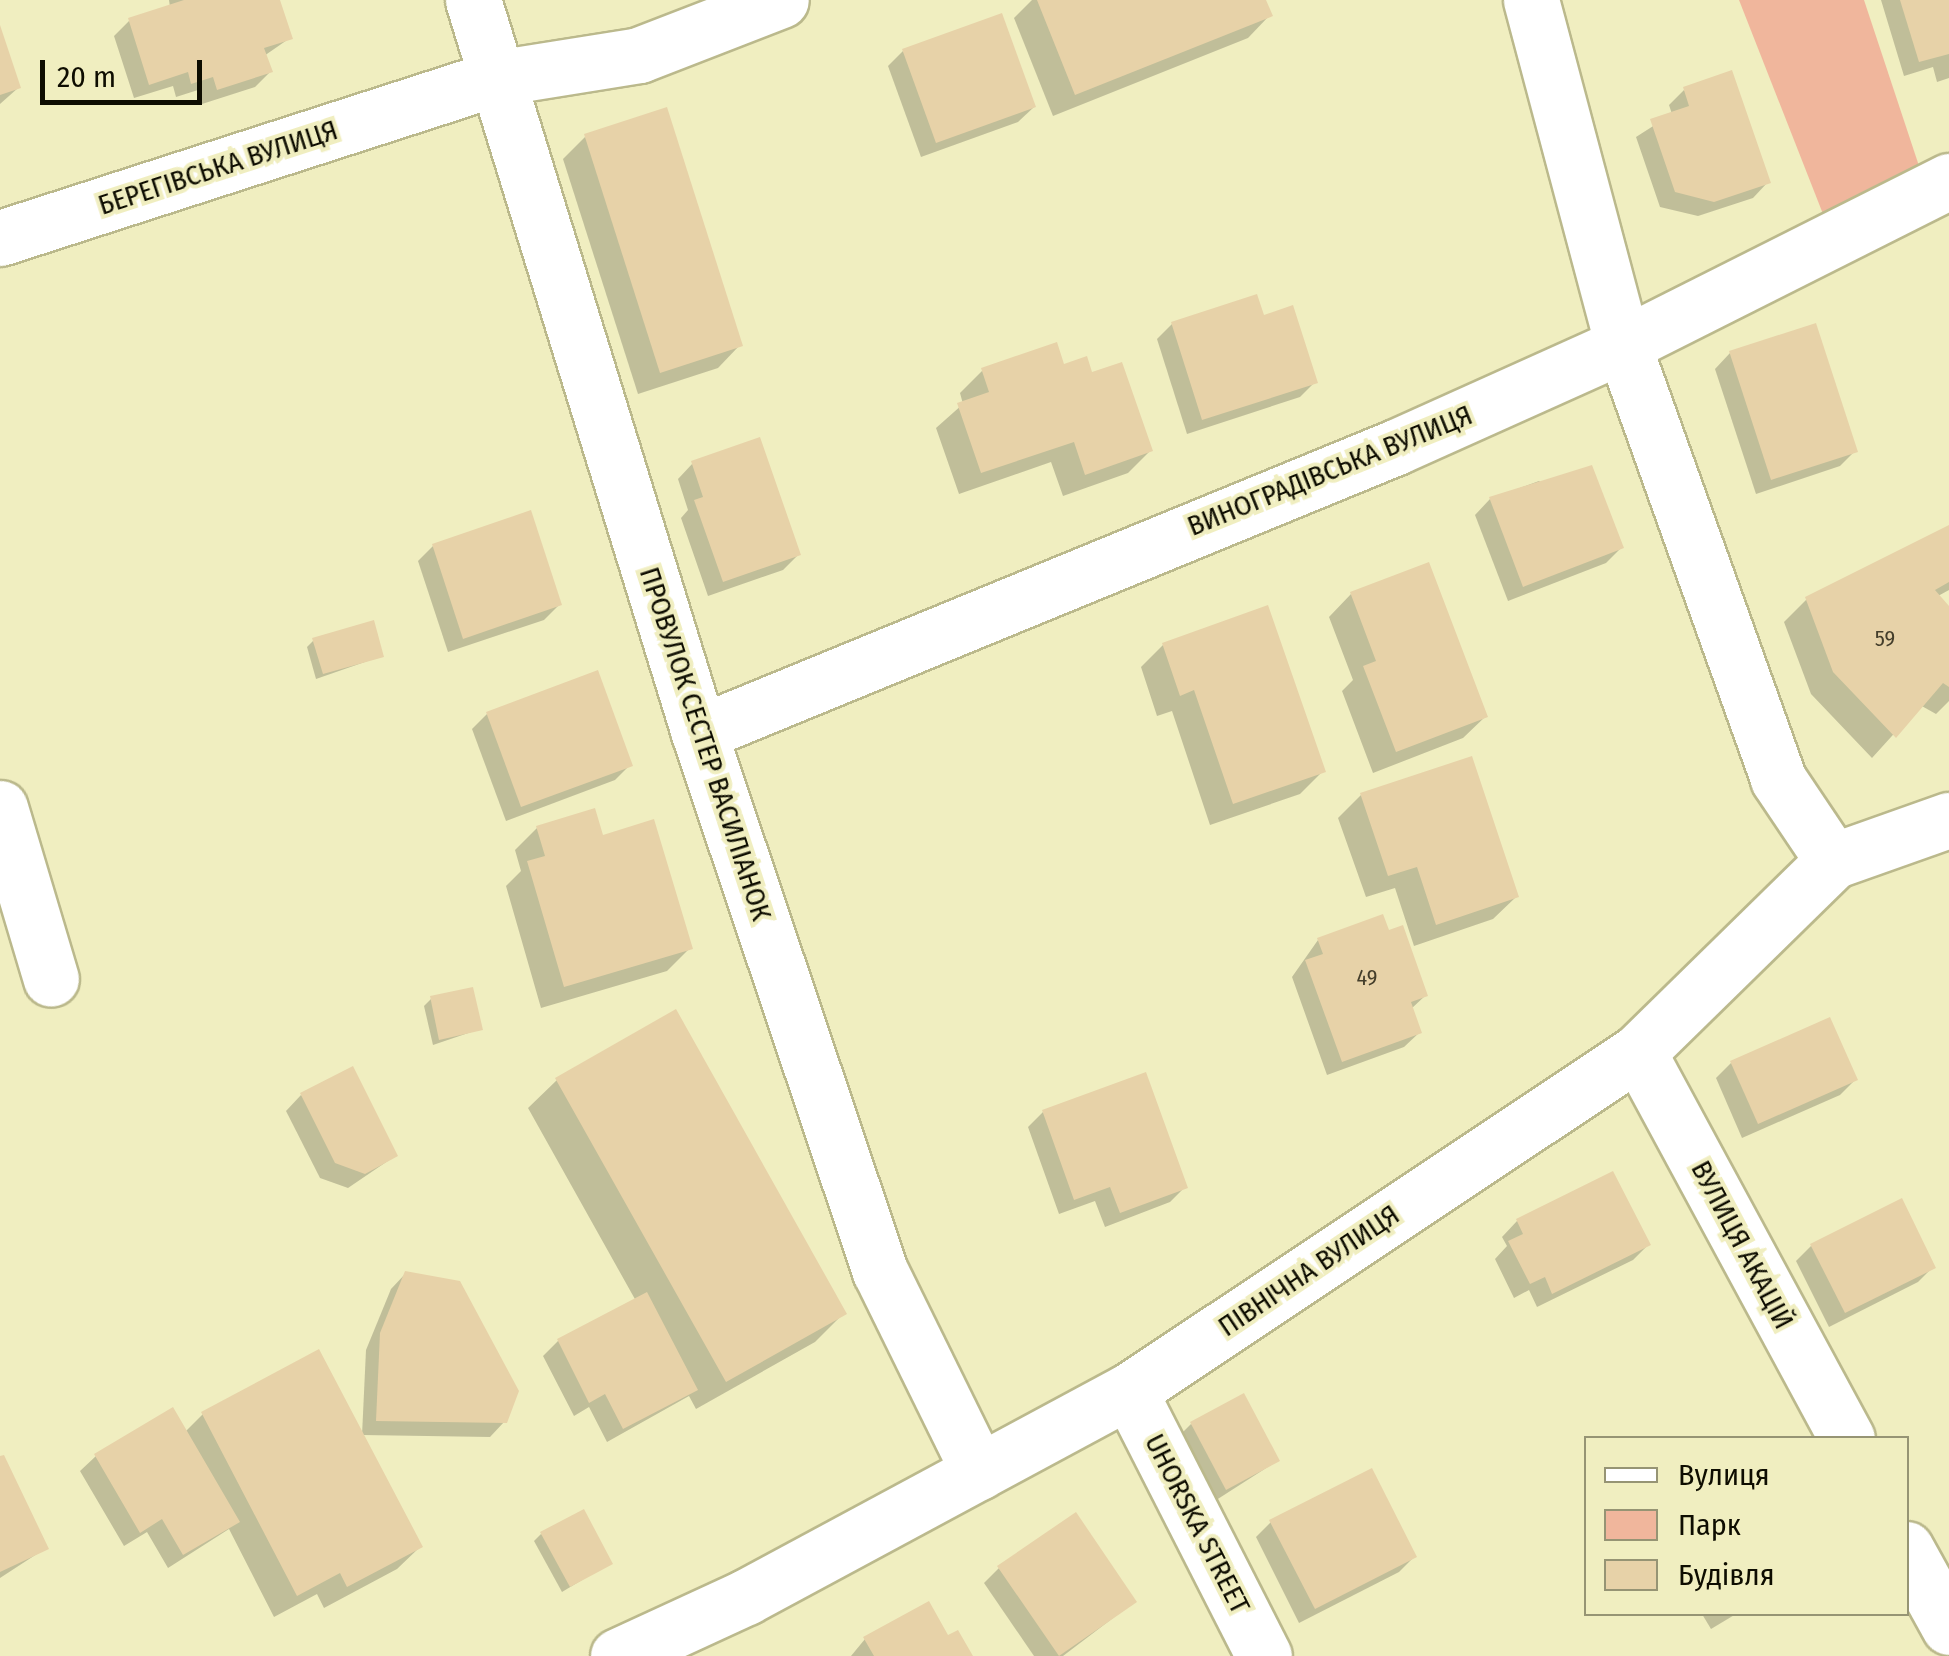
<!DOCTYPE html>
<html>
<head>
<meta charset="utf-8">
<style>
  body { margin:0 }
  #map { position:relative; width:1949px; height:1656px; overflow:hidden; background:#f0eec0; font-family:"Fira Sans Condensed",sans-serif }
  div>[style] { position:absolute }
  .green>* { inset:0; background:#f0b69c }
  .shadow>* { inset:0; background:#0003 }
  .building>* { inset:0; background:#e7d2a8 }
  .roads { filter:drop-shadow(2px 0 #bbb98c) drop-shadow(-2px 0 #bbb98c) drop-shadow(0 2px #bbb98c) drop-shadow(0 -2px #bbb98c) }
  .minor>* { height:55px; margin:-27.5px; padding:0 27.5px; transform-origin:27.5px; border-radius:27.5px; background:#fff }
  span { translate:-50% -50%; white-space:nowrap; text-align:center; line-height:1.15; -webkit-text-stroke:8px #f0eec0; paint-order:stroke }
  .number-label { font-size:22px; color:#443e2b }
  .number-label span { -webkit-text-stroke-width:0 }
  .street-label { font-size:28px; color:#0e0d01 }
  .legend { position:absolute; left:1584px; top:1436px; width:325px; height:180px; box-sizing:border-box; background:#f0eec0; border:2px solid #969474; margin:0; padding:12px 18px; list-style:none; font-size:30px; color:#0e0d01 }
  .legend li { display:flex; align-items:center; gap:20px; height:50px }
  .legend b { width:50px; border:2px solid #969474 }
  .scale { position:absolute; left:40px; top:60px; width:162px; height:45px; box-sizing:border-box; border:5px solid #0e0d01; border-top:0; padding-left:12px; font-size:30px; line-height:35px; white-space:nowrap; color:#0e0d01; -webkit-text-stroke:8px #f0eec0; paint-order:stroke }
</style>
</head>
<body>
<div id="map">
  <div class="green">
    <div style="clip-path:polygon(1739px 0,1864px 0,1923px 178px,1823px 214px)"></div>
  </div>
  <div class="shadow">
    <div style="clip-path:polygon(278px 0,290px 38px,264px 56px,270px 72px,255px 87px,202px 104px,198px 90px,176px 97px,173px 86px,134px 98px,114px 36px,129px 21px,170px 7px,169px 0)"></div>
    <div style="clip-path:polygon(1032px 0,1264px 0,1270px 15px,1248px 38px,1053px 116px,1014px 18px)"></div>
    <div style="clip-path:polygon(1881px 0,1949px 0,1949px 78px,1937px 82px,1933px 67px,1904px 76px)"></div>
    <div style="clip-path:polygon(0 30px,18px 88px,0 104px)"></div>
    <div style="clip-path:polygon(903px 51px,1034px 107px,1018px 122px,921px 157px,888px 66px)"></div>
    <div style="clip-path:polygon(1684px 90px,1768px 182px,1753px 198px,1698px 216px,1660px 207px,1636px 137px,1672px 114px,1669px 105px)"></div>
    <div style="clip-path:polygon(586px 136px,740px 345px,718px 368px,638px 394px,563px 159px)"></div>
    <div style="clip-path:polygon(1263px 318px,1315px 382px,1300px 397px,1187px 434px,1157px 339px,1172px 324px)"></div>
    <div style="clip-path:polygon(1730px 353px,1855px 451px,1840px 466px,1756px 494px,1715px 369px)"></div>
    <div style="clip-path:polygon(1063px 367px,1091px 375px,1150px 451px,1128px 473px,1063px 496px,1051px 462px,959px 494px,936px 428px,963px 404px,960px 393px,983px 370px)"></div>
    <div style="clip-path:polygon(693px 463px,798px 555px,783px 570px,708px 596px,681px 518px,688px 510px,678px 479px)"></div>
    <div style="clip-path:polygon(1539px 481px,1621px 548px,1606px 563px,1508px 601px,1475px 515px,1490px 499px)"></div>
    <div style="clip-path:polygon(1949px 529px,1949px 590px,1938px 596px,1949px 610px,1949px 701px,1936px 714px,1920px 705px,1872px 758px,1811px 694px,1784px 622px,1806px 600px)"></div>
    <div style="clip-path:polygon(433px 546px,560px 604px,544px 620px,448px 652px,418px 561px)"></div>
    <div style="clip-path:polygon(1351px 594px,1486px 716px,1463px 738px,1373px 773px,1342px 691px,1353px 680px,1329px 617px)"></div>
    <div style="clip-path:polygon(314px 640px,382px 656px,316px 679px,307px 647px)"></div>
    <div style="clip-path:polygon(1163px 645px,1323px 771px,1300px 794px,1210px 825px,1172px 711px,1157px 716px,1141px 667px)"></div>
    <div style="clip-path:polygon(487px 714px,630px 765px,615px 780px,506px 821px,472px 729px)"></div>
    <div style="clip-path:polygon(1361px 795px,1516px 897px,1493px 919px,1414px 946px,1395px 888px,1366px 897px,1338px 818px)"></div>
    <div style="clip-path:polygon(537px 828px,601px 838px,690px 948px,667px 971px,541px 1008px,506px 886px,521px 871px,515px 850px)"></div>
    <div style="clip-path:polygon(1318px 940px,1426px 995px,1411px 1009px,1420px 1032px,1404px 1047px,1327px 1075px,1292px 977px)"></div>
    <div style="clip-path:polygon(431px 999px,480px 1029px,433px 1045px,424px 1006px)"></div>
    <div style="clip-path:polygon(1731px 1063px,1855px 1080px,1840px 1095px,1742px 1138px,1716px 1078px)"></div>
    <div style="clip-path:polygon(557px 1080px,844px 1313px,815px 1342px,696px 1409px,689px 1396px,607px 1442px,589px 1407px,574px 1416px,543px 1356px,558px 1341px,636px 1301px,528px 1108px)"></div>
    <div style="clip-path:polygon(301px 1095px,395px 1156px,348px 1188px,320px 1178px,286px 1111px)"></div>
    <div style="clip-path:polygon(1043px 1112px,1185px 1187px,1170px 1202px,1105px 1227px,1095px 1201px,1059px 1214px,1028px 1127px)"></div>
    <div style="clip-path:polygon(1517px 1221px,1648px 1245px,1633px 1260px,1537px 1307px,1529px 1290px,1514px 1298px,1495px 1259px,1507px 1246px,1502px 1237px)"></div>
    <div style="clip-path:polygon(1811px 1246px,1933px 1267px,1918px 1282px,1829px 1327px,1796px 1261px)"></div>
    <div style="clip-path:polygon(406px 1273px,505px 1421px,490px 1437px,362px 1435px,366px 1350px,391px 1289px)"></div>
    <div style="clip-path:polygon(203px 1414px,420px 1547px,397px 1569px,324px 1608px,317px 1594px,274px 1617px,229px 1529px,168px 1568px,147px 1532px,124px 1546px,80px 1471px,96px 1456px,185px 1432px)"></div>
    <div style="clip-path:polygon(1191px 1424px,1277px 1461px,1210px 1504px,1176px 1439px)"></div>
    <div style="clip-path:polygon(0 1459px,46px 1548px,0 1578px)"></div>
    <div style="clip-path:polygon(1271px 1522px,1414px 1557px,1399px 1572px,1299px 1623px,1256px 1537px)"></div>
    <div style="clip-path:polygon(541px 1534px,610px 1563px,562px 1592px,534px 1541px)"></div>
    <div style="clip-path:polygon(999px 1568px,1134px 1602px,1063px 1656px,1034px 1656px,984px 1583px)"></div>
    <div style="clip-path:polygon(1702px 1614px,1736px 1614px,1711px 1629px)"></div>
    <div style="clip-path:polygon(865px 1639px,947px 1639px,970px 1656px,851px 1656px)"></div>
  </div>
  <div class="building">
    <div style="clip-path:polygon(184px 0,280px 0,293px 39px,264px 48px,273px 72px,217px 90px,213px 77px,191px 84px,188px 72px,149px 85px,128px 18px)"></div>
    <div style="clip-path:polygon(1037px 0,1266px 0,1273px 16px,1075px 95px)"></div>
    <div style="clip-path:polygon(1900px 0,1949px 0,1949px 54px,1919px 62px)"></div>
    <div style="clip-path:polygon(1002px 13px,1036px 107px,936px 143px,902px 49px)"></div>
    <div style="clip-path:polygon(0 25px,21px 88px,0 95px)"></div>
    <div style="clip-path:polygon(1732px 70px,1771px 183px,1714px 202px,1675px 192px,1650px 119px,1689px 106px,1683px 87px)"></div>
    <div style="clip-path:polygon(667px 107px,743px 346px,660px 373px,584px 134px)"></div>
    <div style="clip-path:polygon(1257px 294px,1264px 315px,1293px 305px,1318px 383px,1202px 420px,1171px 322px)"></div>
    <div style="clip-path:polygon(1816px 323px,1858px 452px,1771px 480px,1729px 351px)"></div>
    <div style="clip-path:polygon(1057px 342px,1064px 364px,1087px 356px,1092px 372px,1122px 362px,1153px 451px,1085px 475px,1074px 442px,981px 473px,957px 403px,989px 392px,981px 368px)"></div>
    <div style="clip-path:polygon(760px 437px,801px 555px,723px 582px,694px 500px,703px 497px,691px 461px)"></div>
    <div style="clip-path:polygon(1592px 465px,1624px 548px,1523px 587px,1489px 497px)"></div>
    <div style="clip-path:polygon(531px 510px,562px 605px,463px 639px,432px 544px)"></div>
    <div style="clip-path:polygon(1949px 525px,1949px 582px,1935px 590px,1949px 606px,1949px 687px,1943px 683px,1896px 738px,1833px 672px,1805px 597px)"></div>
    <div style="clip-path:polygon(1429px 562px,1488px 717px,1396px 752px,1363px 666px,1376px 661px,1350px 592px)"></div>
    <div style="clip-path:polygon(1268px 605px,1326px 772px,1233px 804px,1194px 690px,1180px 696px,1162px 643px)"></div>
    <div style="clip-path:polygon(374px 620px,384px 657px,323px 674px,312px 638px)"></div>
    <div style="clip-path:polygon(598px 670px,633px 766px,521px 807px,486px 712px)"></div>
    <div style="clip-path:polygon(1472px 756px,1519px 897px,1436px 925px,1417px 867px,1388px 876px,1360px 793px)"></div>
    <div style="clip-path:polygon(595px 808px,603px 835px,654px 819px,693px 949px,564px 987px,527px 861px,545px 856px,536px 826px)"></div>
    <div style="clip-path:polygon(1383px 914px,1389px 930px,1403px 925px,1428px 996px,1411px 1002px,1422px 1033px,1342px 1062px,1305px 960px,1323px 954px,1317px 938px)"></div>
    <div style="clip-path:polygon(473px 987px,483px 1030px,439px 1040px,430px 996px)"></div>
    <div style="clip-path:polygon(676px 1009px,847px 1314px,726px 1382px,555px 1078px)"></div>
    <div style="clip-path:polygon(1830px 1017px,1858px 1080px,1758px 1124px,1730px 1061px)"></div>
    <div style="clip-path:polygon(353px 1066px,398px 1156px,365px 1174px,335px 1163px,300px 1093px)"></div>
    <div style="clip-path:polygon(1146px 1072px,1188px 1188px,1120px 1213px,1110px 1187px,1074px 1200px,1042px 1110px)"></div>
    <div style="clip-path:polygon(1613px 1171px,1651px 1245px,1552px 1294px,1545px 1277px,1530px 1284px,1508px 1241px,1523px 1234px,1516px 1219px)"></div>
    <div style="clip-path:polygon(1902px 1198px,1936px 1268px,1845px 1313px,1810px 1244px)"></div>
    <div style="clip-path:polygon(405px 1271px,460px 1281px,519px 1391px,507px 1423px,376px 1421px,380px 1333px)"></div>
    <div style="clip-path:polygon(647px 1292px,698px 1390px,623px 1429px,605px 1394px,589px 1403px,557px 1339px)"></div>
    <div style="clip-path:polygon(319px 1349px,423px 1547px,347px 1587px,340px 1573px,297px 1596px,201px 1412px)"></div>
    <div style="clip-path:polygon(1244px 1393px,1280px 1461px,1226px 1490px,1190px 1422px)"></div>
    <div style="clip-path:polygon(173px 1407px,240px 1522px,183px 1555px,162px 1519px,140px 1533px,94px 1454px)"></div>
    <div style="clip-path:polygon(4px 1455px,49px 1549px,0 1572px,0 1456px)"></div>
    <div style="clip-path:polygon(1372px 1468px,1417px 1557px,1315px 1609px,1269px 1520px)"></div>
    <div style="clip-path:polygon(584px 1509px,613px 1564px,570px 1587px,540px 1532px)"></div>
    <div style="clip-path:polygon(1076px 1512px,1137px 1602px,1059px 1656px,997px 1566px)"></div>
    <div style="clip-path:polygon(929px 1601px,948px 1635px,958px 1630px,973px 1656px,874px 1656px,863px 1637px)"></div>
  </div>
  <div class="roads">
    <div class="minor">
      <div style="left:473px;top:0;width:767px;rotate:72.86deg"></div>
      <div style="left:699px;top:733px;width:568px;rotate:71.41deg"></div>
      <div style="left:880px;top:1271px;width:224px;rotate:63.8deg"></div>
      <div style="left:1531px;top:0;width:357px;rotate:75.1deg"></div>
      <div style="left:1623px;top:345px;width:461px;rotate:70.3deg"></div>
      <div style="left:1778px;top:779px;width:99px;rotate:56.1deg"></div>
      <div style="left:0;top:238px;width:521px;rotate:-17.88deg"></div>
      <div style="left:496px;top:78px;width:145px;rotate:-9.1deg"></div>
      <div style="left:639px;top:55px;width:152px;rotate:-21.2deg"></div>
      <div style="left:699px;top:733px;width:753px;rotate:-22.31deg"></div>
      <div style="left:1396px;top:447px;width:249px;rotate:-24.2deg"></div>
      <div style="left:1623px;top:345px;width:365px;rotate:-26.7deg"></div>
      <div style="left:0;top:808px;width:178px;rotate:73.4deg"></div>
      <div style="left:1638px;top:1052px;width:439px;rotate:61.6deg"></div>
      <div style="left:1129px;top:1391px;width:297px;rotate:63deg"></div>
      <div style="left:1906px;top:1549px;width:89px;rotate:61.1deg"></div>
      <div style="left:618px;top:1656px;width:141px;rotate:-24.7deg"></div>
      <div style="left:746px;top:1597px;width:435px;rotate:-28.3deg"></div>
      <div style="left:1129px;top:1391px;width:612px;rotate:-33.66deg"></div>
      <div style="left:1638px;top:1052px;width:273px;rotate:-44.4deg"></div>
      <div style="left:1833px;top:861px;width:123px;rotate:-19.5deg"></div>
    </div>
  </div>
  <div class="number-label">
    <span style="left:1885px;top:639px">59</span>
    <span style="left:1367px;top:978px">49</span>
  </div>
  <div class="street-label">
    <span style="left:218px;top:168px;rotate:-18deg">БЕРЕГІВСЬКА ВУЛИЦЯ</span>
    <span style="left:1330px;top:471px;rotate:-22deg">ВИНОГРАДІВСЬКА ВУЛИЦЯ</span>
    <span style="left:705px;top:744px;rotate:72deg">ПРОВУЛОК СЕСТЕР ВАСИЛІАНОК</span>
    <span style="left:1742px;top:1245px;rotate:62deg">ВУЛИЦЯ АКАЦІЙ</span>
    <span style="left:1309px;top:1271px;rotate:-34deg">ПІВНІЧНА ВУЛИЦЯ</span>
    <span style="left:1197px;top:1524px;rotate:63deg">UHORSKA STREET</span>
  </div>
  <ul class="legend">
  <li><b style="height:12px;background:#fff"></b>Вулиця</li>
  <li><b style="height:28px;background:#f0b69c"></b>Парк</li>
  <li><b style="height:28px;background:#e7d2a8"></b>Будівля</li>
  </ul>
  <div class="scale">20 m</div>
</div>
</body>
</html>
